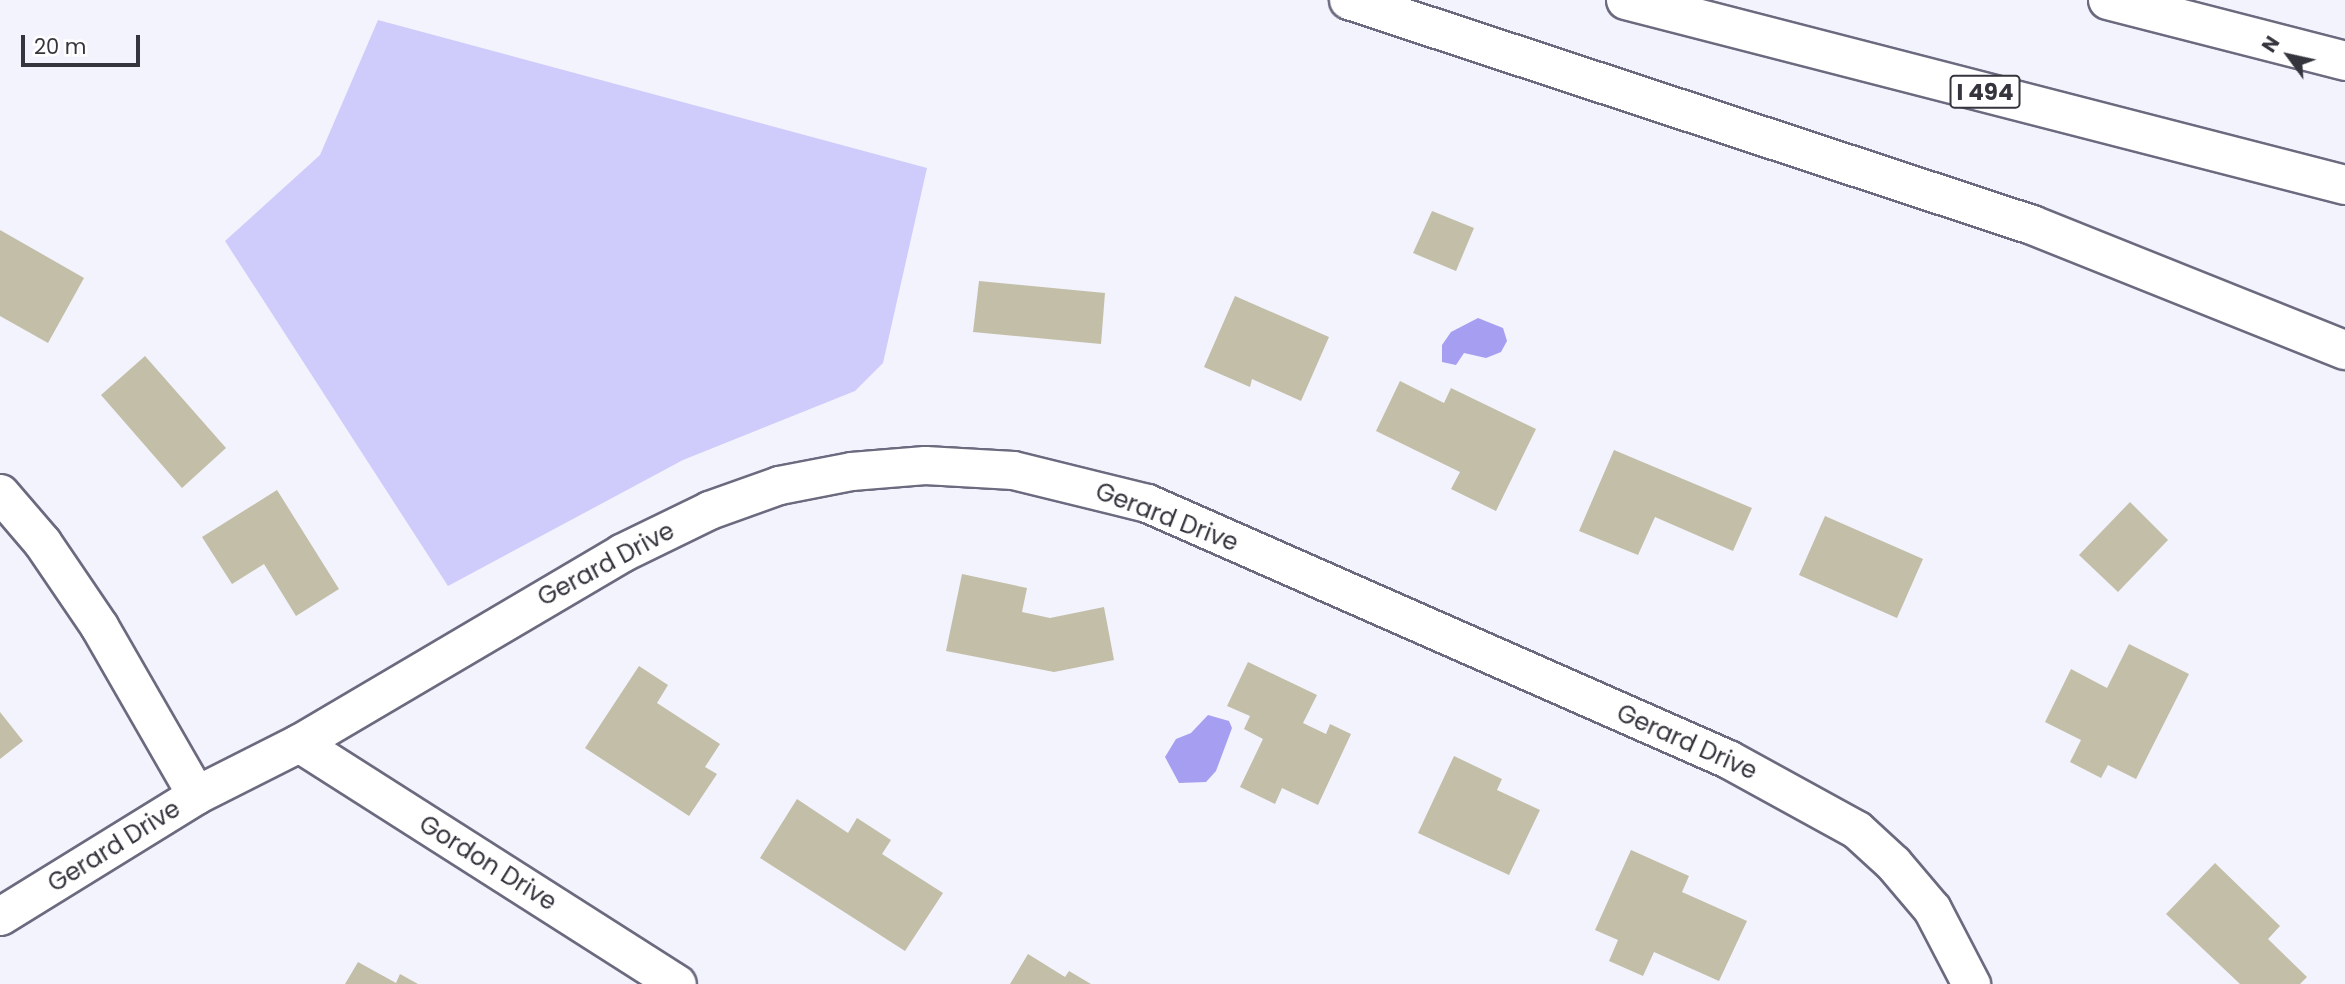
<!DOCTYPE html>
<html>
<head>
<meta charset="utf-8">
<style>
  body { margin:0 }
  #map { position:relative; width:2345px; height:984px; overflow:hidden; background:#f3f3fd; font-family:Poppins,sans-serif }
  div>[style] { position:absolute }
  .green>* { inset:0; background:#cfccfb }
  .water>* { inset:0; background:#a69ef0 }
  .building>* { inset:0; background:#c3bea7 }
  .roads { filter:drop-shadow(2px 0 #6b6a7f) drop-shadow(-2px 0 #6b6a7f) drop-shadow(0 2px #6b6a7f) drop-shadow(0 -2px #6b6a7f) }
  .street>* { height:37px; margin:-18.5px; padding:0 18.5px; transform-origin:18.5px; border-radius:18.5px; background:#fff }
  .highway>* { height:38px; margin:-19px; padding:0 19px; transform-origin:19px; border-radius:19px; background:#fff }
  span { translate:-50% -50%; white-space:nowrap; text-align:center; line-height:1.15; -webkit-text-stroke:5px #fff; paint-order:stroke }
  .shield-label span { padding:2px 5px; background:#fff; border:2px solid; border-radius:5px; -webkit-text-stroke-width:0 }
  .shield-label { font-size:23px; color:#35353e; font-weight:700 }
  .street-label { font-size:24px; color:#35353e }
  .north { position:absolute; left:2254px; top:21px; width:70px; height:70px; -webkit-text-stroke:5px #fff; paint-order:stroke; rotate:303deg; font-size:19px; font-weight:700; line-height:28px; text-align:center; color:#35353e }
  .north::after { content:''; display:block; margin:auto; width:24px; height:32px; background:#35353e; clip-path:polygon(50% 0,100% 100%,50% 72%,0 100%) }
  .scale { position:absolute; left:21px; top:35px; width:119px; height:32px; box-sizing:border-box; border:4px solid #35353e; border-top:0; padding-left:9px; font-size:21px; line-height:24px; white-space:nowrap; color:#35353e; -webkit-text-stroke:5px #fff; paint-order:stroke }
</style>
</head>
<body>
<div id="map">
  <div class="green">
    <div style="clip-path:polygon(378px 20px,927px 168px,883px 363px,855px 391px,683px 460px,448px 586px,225px 241px,320px 155px)"></div>
  </div>
  <div class="water">
    <div style="clip-path:polygon(1478px 318px,1503px 328px,1507px 341px,1501px 352px,1486px 358px,1464px 353px,1456px 365px,1442px 362px,1442px 345px,1451px 332px)"></div>
    <div style="clip-path:polygon(1208px 715px,1229px 721px,1232px 728px,1216px 771px,1206px 782px,1179px 783px,1165px 757px,1176px 739px,1191px 733px)"></div>
  </div>
  <div class="building">
    <div style="clip-path:polygon(1432px 211px,1474px 228px,1456px 271px,1413px 253px)"></div>
    <div style="clip-path:polygon(0 230px,84px 278px,48px 343px,0 316px)"></div>
    <div style="clip-path:polygon(979px 281px,1105px 293px,1101px 344px,973px 332px)"></div>
    <div style="clip-path:polygon(1235px 296px,1329px 337px,1301px 401px,1252px 379px,1250px 387px,1204px 367px)"></div>
    <div style="clip-path:polygon(145px 356px,226px 448px,182px 488px,101px 395px)"></div>
    <div style="clip-path:polygon(1400px 381px,1444px 403px,1451px 388px,1536px 429px,1496px 511px,1451px 489px,1460px 472px,1376px 431px)"></div>
    <div style="clip-path:polygon(1614px 450px,1752px 508px,1733px 551px,1655px 517px,1638px 555px,1579px 531px)"></div>
    <div style="clip-path:polygon(277px 490px,339px 589px,296px 616px,264px 564px,232px 584px,202px 537px)"></div>
    <div style="clip-path:polygon(2130px 502px,2168px 540px,2118px 592px,2079px 555px)"></div>
    <div style="clip-path:polygon(1825px 516px,1923px 559px,1897px 618px,1799px 575px)"></div>
    <div style="clip-path:polygon(962px 574px,1027px 588px,1022px 612px,1050px 618px,1104px 607px,1114px 660px,1054px 672px,946px 651px)"></div>
    <div style="clip-path:polygon(2129px 644px,2189px 674px,2136px 779px,2108px 765px,2101px 778px,2070px 762px,2081px 740px,2045px 722px,2071px 669px,2107px 688px)"></div>
    <div style="clip-path:polygon(1248px 662px,1317px 695px,1303px 723px,1326px 734px,1330px 724px,1351px 734px,1318px 805px,1282px 788px,1275px 804px,1240px 787px,1263px 739px,1244px 729px,1250px 716px,1227px 706px)"></div>
    <div style="clip-path:polygon(639px 666px,668px 685px,657px 703px,720px 744px,705px 767px,717px 774px,689px 816px,585px 748px)"></div>
    <div style="clip-path:polygon(0 712px,23px 741px,0 759px)"></div>
    <div style="clip-path:polygon(1454px 756px,1502px 779px,1497px 790px,1540px 810px,1509px 875px,1418px 833px)"></div>
    <div style="clip-path:polygon(797px 799px,848px 833px,857px 818px,891px 840px,882px 854px,943px 893px,905px 951px,760px 858px)"></div>
    <div style="clip-path:polygon(1631px 850px,1689px 876px,1682px 892px,1747px 921px,1719px 981px,1654px 952px,1643px 976px,1609px 961px,1618px 940px,1595px 930px)"></div>
    <div style="clip-path:polygon(2215px 863px,2280px 926px,2268px 939px,2307px 977px,2300px 984px,2240px 984px,2166px 914px)"></div>
    <div style="clip-path:polygon(1028px 954px,1065px 977px,1069px 971px,1091px 984px,1010px 984px)"></div>
    <div style="clip-path:polygon(358px 962px,396px 983px,400px 974px,418px 984px,345px 984px)"></div>
  </div>
  <div class="roads">
    <div class="street">
      <div style="left:0;top:493px;width:65px;rotate:49.4deg"></div>
      <div style="left:42px;top:542px;width:102px;rotate:55.8deg"></div>
      <div style="left:99px;top:626px;width:195px;rotate:60.1deg"></div>
      <div style="left:299px;top:743px;width:448px;rotate:32.5deg"></div>
      <div style="left:0;top:916px;width:230px;rotate:-31.7deg"></div>
      <div style="left:196px;top:795px;width:115px;rotate:-26.8deg"></div>
      <div style="left:299px;top:743px;width:374px;rotate:-30.5deg"></div>
      <div style="left:621px;top:553px;width:98px;rotate:-26deg"></div>
      <div style="left:709px;top:510px;width:74px;rotate:-19.7deg"></div>
      <div style="left:779px;top:485px;width:73px;rotate:-11deg"></div>
      <div style="left:851px;top:471px;width:74px;rotate:-4.6deg"></div>
      <div style="left:925px;top:465px;width:88px;rotate:3.3deg"></div>
      <div style="left:1013px;top:470px;width:138px;rotate:13.8deg"></div>
      <div style="left:1147px;top:503px;width:635px;rotate:23.78deg"></div>
      <div style="left:1728px;top:759px;width:147px;rotate:28.8deg"></div>
      <div style="left:1857px;top:830px;width:49px;rotate:42.5deg"></div>
      <div style="left:1893px;top:863px;width:60px;rotate:49.7deg"></div>
      <div style="left:1932px;top:909px;width:85px;rotate:62.5deg"></div>
    </div>
    <div class="highway">
      <div style="left:1349px;top:0;width:719px;rotate:18.23deg"></div>
      <div style="left:2032px;top:225px;width:337px;rotate:21.8deg"></div>
      <div style="left:1626px;top:0;width:742px;rotate:14.43deg"></div>
      <div style="left:2108px;top:0;width:245px;rotate:14.4deg"></div>
    </div>
  </div>
  <div class="shield-label">
    <span style="left:1985px;top:92px">I 494</span>
  </div>
  <div class="street-label">
    <span style="left:1167px;top:517px;rotate:21deg">Gerard Drive</span>
    <span style="left:606px;top:564px;rotate:-28deg">Gerard Drive</span>
    <span style="left:1687px;top:742px;rotate:24deg">Gerard Drive</span>
    <span style="left:114px;top:846px;rotate:-32deg">Gerard Drive</span>
    <span style="left:488px;top:863px;rotate:32deg">Gordon Drive</span>
  </div>
  <div class="north">N</div>
  <div class="scale">20 m</div>
</div>
</body>
</html>
